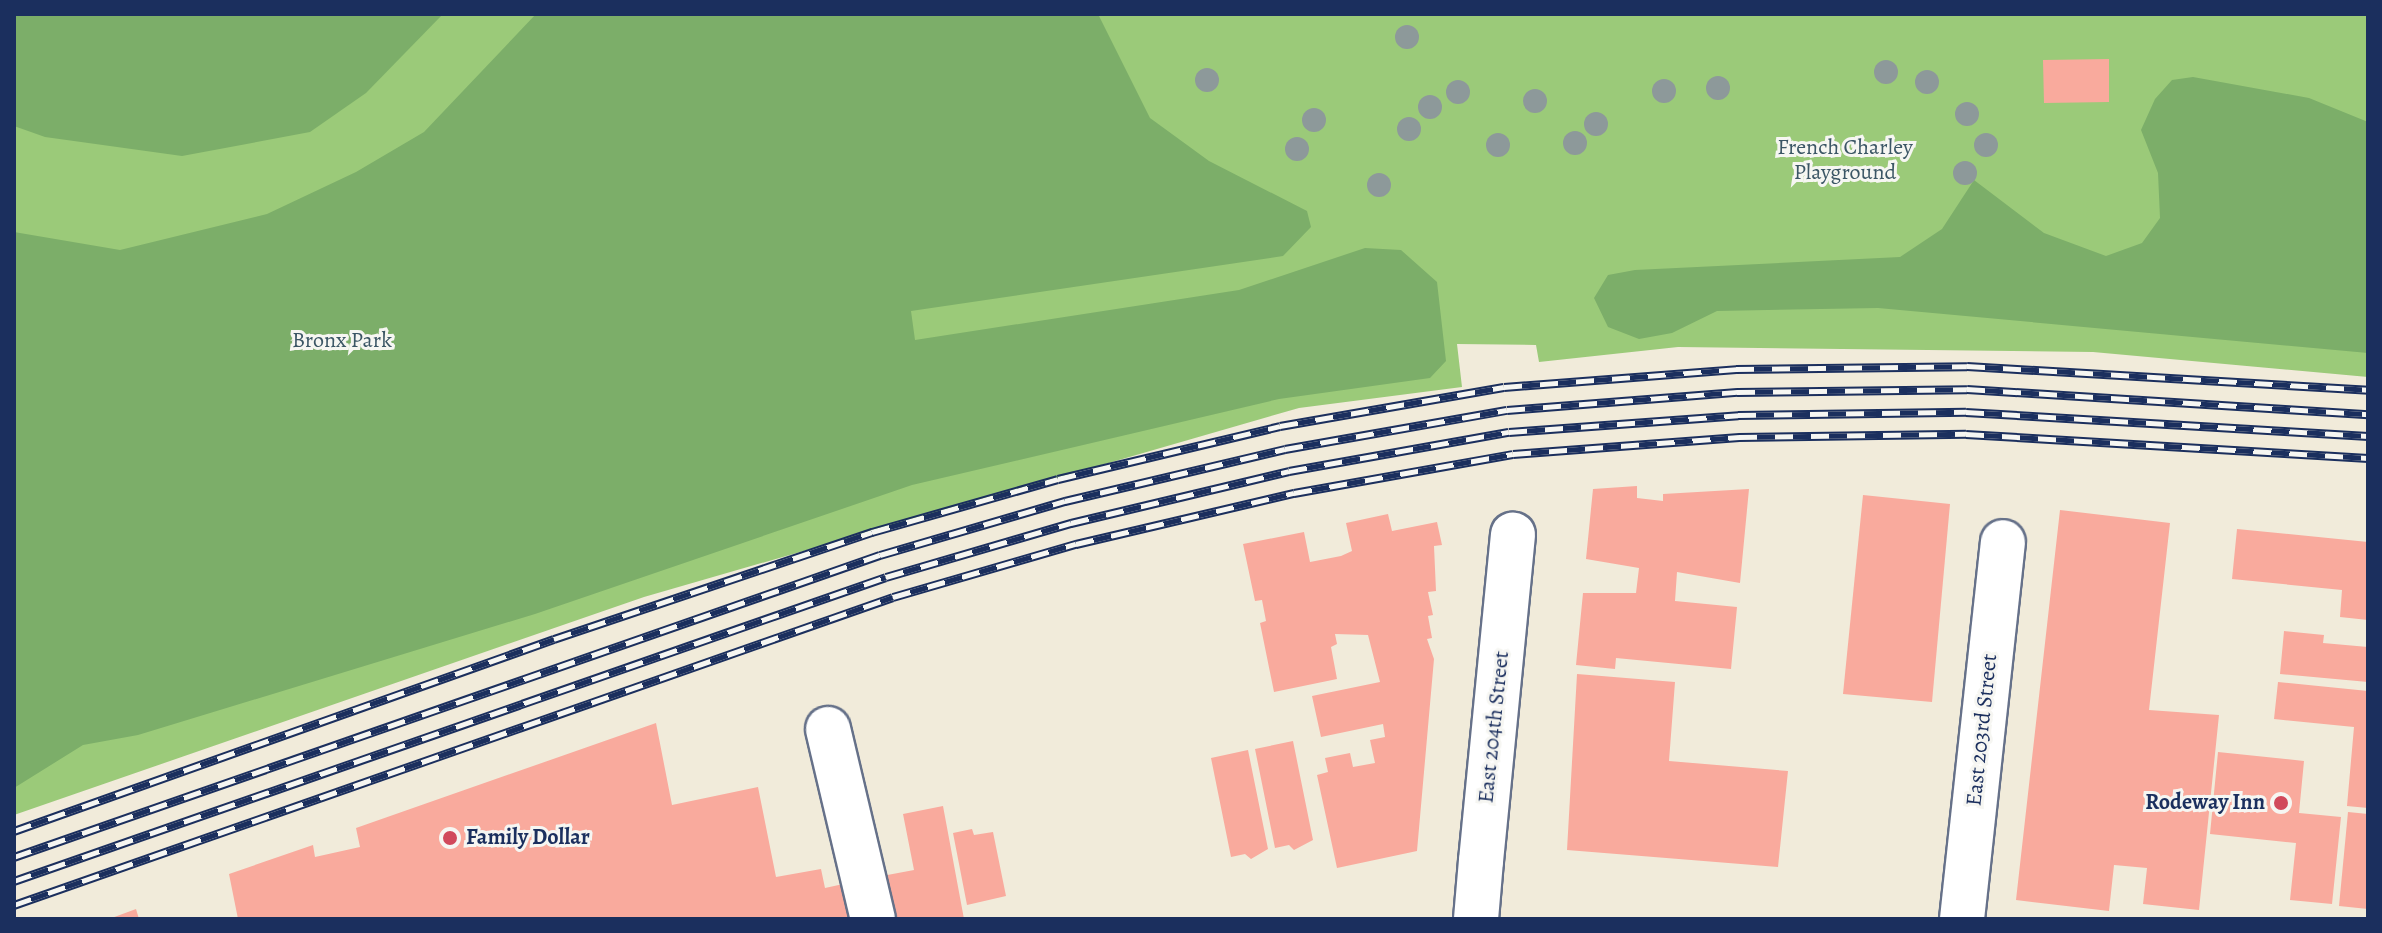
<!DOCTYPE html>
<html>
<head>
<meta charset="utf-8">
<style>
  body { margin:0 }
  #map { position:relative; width:2382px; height:933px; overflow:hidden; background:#f1ebda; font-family:Alegreya,serif }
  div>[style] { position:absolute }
  .green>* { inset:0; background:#9bca79 }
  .forest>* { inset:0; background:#7cae69 }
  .building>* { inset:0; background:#f9aa9d }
  .roads { filter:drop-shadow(2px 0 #667189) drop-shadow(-2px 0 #667189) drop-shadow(0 2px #667189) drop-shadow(0 -2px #667189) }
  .minor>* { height:44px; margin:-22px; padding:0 22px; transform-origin:22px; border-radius:22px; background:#fff }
  .major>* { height:44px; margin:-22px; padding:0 22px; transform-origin:22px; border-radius:22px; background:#fff }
  .rail>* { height:9px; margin-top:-4.5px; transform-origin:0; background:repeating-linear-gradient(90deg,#f6f6f2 0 18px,#1b2f5e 0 36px); box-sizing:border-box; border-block:2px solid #1b2f5e }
  .trees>* { width:24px; height:24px; margin:-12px; border-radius:50%; background:#8d999a }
  .dots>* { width:22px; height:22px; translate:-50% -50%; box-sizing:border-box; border:4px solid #f6f6f2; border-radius:50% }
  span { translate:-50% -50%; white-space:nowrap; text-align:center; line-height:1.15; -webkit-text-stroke:6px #f6f6f2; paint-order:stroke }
  .park-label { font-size:22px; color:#3b5665 }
  .street-label { font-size:22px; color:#1b2f5e }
  .poi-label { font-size:22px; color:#1b2f5e; font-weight:700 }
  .right { translate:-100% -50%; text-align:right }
  .left { translate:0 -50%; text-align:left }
  .frame { position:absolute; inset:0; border:16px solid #1b2f5e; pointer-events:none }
</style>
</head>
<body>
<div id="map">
  <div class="green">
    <div style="clip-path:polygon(14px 14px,2368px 14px,2368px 377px,2093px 352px,1678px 347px,1539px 362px,1536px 345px,1457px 344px,1462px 387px,1299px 408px,644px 597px,14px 815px)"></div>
  </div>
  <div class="forest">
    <div style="clip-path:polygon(14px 14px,443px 14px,366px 93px,310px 132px,182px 156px,45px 137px,14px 126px)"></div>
    <div style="clip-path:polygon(536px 14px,1098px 14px,1150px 118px,1209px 161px,1307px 211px,1311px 227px,1283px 256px,911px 311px,915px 340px,1239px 290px,1365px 248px,1401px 250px,1437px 282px,1446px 361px,1430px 378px,1279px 399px,912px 485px,535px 614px,138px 735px,83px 745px,14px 788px,14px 232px,120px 250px,267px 214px,356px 172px,424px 132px)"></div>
    <div style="clip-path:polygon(2193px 77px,2309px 98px,2368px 122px,2368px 353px,1878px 308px,1717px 311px,1672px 333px,1639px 339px,1608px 327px,1594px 298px,1608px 275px,1635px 270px,1900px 257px,1942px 229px,1974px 180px,2044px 233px,2106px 256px,2142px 243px,2160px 218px,2158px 173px,2141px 130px,2155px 99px,2172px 80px)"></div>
  </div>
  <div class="building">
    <div style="clip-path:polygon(2109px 59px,2109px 102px,2044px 103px,2043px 60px)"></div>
    <div style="clip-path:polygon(1637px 486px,1637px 498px,1663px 501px,1663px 494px,1749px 489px,1740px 583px,1677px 572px,1675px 601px,1737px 607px,1731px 669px,1616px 658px,1615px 669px,1576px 665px,1583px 593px,1636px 593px,1639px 568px,1586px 559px,1593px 489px)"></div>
    <div style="clip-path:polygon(1863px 495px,1950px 504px,1932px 702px,1843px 694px)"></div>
    <div style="clip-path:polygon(2060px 510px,2170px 523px,2149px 710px,2219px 715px,2199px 910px,2143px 904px,2147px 868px,2114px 865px,2109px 911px,2016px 900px)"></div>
    <div style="clip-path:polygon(1388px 514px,1392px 531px,1437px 522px,1442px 545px,1434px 546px,1436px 591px,1428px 592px,1433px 615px,1428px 616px,1432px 638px,1427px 639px,1434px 659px,1417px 851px,1337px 868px,1317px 775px,1328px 772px,1325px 758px,1350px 753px,1353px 767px,1375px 763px,1370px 740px,1385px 737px,1383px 724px,1321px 737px,1312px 696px,1380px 682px,1368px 635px,1335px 634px,1337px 644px,1331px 647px,1337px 679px,1274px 692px,1260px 623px,1266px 621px,1262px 600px,1255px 601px,1243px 544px,1304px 532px,1310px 562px,1341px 556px,1352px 551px,1346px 523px)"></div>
    <div style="clip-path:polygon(2237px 529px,2368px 542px,2368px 620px,2340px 617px,2342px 590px,2232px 579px)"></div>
    <div style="clip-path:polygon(2284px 631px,2324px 635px,2323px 643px,2368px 647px,2368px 682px,2280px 674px)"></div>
    <div style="clip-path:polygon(1577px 674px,1675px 682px,1669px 761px,1788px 771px,1778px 867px,1567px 850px)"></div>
    <div style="clip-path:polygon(2278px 682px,2368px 691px,2368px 808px,2347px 806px,2354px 727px,2274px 719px)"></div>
    <div style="clip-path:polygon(656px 723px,672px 805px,758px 787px,776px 877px,821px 869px,825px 888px,857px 881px,865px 919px,238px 919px,229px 874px,313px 845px,315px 857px,360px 847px,356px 828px)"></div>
    <div style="clip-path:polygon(1293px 741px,1313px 840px,1294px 850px,1289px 845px,1275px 848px,1255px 749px)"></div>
    <div style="clip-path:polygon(1248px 750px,1268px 849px,1251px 859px,1245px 854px,1231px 857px,1211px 758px)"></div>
    <div style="clip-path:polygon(evenodd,2218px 752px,2304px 761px,2299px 813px,2341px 817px,2332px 904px,2290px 900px,2296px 843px,2210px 834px,2218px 752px,2248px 795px,2263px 797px,2262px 811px,2246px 809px,2248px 795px)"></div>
    <div style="clip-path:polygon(943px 806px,964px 919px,890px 919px,882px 876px,914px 870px,903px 814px)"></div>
    <div style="clip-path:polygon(2348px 812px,2368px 814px,2368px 909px,2339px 906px)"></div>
    <div style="clip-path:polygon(972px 829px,974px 835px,993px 832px,1006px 896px,967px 905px,953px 833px)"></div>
    <div style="clip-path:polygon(136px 909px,139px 919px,109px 919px)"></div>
  </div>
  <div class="roads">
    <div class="minor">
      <div style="left:828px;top:729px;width:195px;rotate:76.7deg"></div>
      <div style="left:1481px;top:861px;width:328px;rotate:-84.4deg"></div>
      <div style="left:1962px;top:919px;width:379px;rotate:-83.8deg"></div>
    </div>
    <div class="major">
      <div style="left:1476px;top:919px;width:58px;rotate:-85.1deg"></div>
    </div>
  </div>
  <div class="rail">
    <div style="left:14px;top:831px;width:573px;rotate:-19.57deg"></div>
    <div style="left:554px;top:639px;width:336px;rotate:-18.6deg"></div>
    <div style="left:872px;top:532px;width:193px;rotate:-15.9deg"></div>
    <div style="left:1058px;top:479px;width:228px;rotate:-13.4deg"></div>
    <div style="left:1280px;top:426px;width:227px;rotate:-9.9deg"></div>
    <div style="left:1504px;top:387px;width:233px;rotate:-4.4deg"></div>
    <div style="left:1736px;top:369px;width:231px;rotate:-0.7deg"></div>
    <div style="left:1967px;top:366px;width:402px;rotate:3.4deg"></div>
    <div style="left:14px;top:857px;width:917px;rotate:-19.23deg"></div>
    <div style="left:880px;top:555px;width:193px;rotate:-16.3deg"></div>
    <div style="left:1065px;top:501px;width:226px;rotate:-13.3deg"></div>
    <div style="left:1285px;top:449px;width:225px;rotate:-10deg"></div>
    <div style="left:1507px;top:410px;width:231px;rotate:-4.5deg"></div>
    <div style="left:1737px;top:392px;width:230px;rotate:-0.7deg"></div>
    <div style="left:1967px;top:389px;width:402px;rotate:3.6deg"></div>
    <div style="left:14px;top:881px;width:923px;rotate:-19.22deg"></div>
    <div style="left:886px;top:577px;width:193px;rotate:-16.3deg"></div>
    <div style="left:1071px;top:523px;width:224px;rotate:-13.4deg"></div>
    <div style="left:1289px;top:471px;width:223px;rotate:-10.1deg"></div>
    <div style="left:1509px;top:432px;width:230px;rotate:-4.2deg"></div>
    <div style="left:1738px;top:415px;width:228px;rotate:-0.8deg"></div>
    <div style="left:1966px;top:412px;width:403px;rotate:3.4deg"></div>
    <div style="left:14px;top:905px;width:931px;rotate:-19.31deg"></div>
    <div style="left:893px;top:597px;width:191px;rotate:-16.2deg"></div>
    <div style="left:1076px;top:544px;width:224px;rotate:-13.2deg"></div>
    <div style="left:1294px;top:493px;width:222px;rotate:-10.1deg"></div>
    <div style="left:1513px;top:454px;width:227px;rotate:-4.3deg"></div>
    <div style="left:1739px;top:437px;width:227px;rotate:-0.8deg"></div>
    <div style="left:1966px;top:434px;width:403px;rotate:3.4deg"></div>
  </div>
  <div class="trees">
    <div style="left:1407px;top:37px"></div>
    <div style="left:1886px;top:72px"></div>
    <div style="left:1207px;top:80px"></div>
    <div style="left:1927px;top:82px"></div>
    <div style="left:1718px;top:88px"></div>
    <div style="left:1664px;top:91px"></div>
    <div style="left:1458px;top:92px"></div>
    <div style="left:1535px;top:101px"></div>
    <div style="left:1430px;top:107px"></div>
    <div style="left:1967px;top:114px"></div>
    <div style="left:1314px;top:120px"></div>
    <div style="left:1596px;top:124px"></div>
    <div style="left:1409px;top:129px"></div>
    <div style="left:1575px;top:143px"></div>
    <div style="left:1498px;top:145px"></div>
    <div style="left:1986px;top:145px"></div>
    <div style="left:1297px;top:149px"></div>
    <div style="left:1965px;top:173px"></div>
    <div style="left:1379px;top:185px"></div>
  </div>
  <div class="dots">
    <div style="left:2281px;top:803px;background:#d1495b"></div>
    <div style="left:450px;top:838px;background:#d1495b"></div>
  </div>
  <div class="park-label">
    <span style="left:1845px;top:160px">French Charley<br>Playground</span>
    <span style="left:342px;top:341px">Bronx Park</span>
  </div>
  <div class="street-label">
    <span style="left:1494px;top:727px;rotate:-84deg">East 204th Street</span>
    <span style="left:1982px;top:730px;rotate:-84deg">East 203rd Street</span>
  </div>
  <div class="poi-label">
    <span class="right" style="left:2265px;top:803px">Rodeway Inn</span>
    <span class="left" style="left:466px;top:838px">Family Dollar</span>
  </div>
  <div class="frame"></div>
</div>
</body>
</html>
